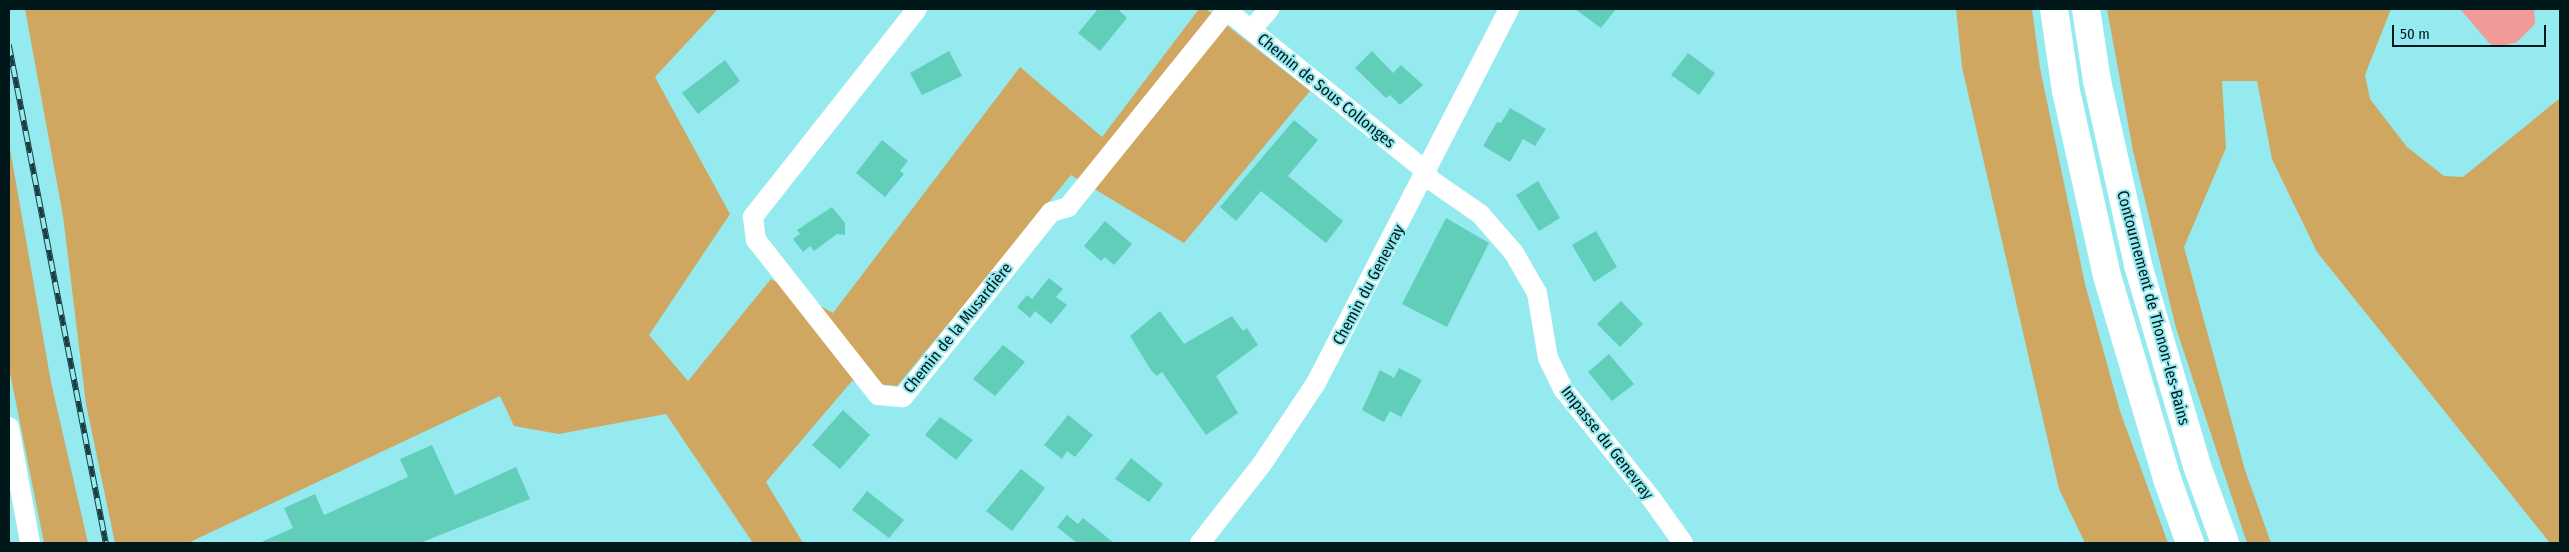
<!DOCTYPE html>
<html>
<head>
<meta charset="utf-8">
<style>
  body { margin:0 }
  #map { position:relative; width:2569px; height:552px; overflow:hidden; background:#94eaef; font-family:"Fira Sans Condensed",sans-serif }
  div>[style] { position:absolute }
  .green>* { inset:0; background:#d0a760 }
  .water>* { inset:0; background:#f19a9a }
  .building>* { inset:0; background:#61ceba }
  .minor>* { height:20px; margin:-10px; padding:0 10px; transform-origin:10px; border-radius:10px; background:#fff }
  .trunk>* { height:28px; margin:-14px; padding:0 14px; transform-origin:14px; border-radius:14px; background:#fff }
  .rail>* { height:5.5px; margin-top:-2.75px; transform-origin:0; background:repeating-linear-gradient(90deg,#94eaef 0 11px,#1a3e40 0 22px); box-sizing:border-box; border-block:1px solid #1a3e40 }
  span { translate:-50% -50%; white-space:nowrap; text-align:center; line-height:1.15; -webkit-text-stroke:4px #94eaef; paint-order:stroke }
  .street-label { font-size:16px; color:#00181a }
  .frame { position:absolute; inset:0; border:10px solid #00181a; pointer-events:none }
  .scale { position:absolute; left:2392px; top:25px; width:154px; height:22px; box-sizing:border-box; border:2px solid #00181a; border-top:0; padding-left:6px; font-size:15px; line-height:18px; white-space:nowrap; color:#00181a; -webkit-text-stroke:4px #94eaef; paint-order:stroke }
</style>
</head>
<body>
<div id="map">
  <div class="green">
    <div style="clip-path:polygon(25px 9px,718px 9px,655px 77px,730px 214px,649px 335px,688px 381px,771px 279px,833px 313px,1020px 67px,1102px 137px,1199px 9px,1206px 9px,1310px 91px,1184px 243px,1071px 175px,897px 386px,852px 381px,766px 482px,803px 543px,753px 543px,666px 414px,559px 434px,514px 426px,500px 396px,188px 543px,115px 543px,86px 404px,63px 216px)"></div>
    <div style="clip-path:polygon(1956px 9px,2032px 9px,2040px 68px,2085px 284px,2120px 411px,2168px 543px,2085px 543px,2059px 489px,1962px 67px)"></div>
    <div style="clip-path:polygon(2107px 9px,2391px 9px,2365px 75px,2370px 99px,2407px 147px,2444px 176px,2463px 177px,2560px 98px,2560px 543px,2550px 543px,2317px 252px,2272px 159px,2257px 81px,2222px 81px,2226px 148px,2184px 247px,2245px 470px,2271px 543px,2247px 543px,2176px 328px,2133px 151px)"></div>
    <div style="clip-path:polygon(9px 143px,51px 382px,88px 543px,44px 543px,9px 368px)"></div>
  </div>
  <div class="water">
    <div style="clip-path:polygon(2460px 9px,2534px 9px,2535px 24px,2517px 42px,2498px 47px,2490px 44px)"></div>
  </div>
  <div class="building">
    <div style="clip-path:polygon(1098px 9px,1118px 9px,1127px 18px,1100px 51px,1078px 33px)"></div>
    <div style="clip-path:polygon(1575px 9px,1616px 9px,1601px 28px)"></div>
    <div style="clip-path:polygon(949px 51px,962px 76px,922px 95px,910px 73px)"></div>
    <div style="clip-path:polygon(1372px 51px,1393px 73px,1401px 65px,1423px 85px,1400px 105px,1390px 95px,1386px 98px,1355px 68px)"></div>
    <div style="clip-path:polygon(1688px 53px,1715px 73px,1699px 95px,1671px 75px)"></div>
    <div style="clip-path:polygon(725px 60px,740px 81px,698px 114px,682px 93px)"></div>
    <div style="clip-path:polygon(1510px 108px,1546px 129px,1535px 146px,1523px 139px,1510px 162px,1483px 146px,1497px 122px,1501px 123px)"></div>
    <div style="clip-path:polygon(1294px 120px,1318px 140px,1288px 176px,1343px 221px,1326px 243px,1261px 191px,1236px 221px,1220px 207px)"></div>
    <div style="clip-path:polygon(882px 140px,908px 161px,900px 171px,904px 174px,885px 197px,856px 173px)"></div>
    <div style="clip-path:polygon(1538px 181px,1560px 218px,1539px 231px,1516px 195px)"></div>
    <div style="clip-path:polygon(832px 207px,845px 223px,845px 235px,837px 234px,814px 251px,810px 246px,803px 252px,793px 239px,800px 234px,797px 230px)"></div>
    <div style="clip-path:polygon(1446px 218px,1489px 243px,1447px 327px,1402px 304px)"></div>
    <div style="clip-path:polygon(1105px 221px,1132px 244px,1114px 265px,1105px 257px,1101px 261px,1084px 246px)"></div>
    <div style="clip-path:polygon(1596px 231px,1617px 267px,1594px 282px,1572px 245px)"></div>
    <div style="clip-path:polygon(1049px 278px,1063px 289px,1056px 297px,1067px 305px,1051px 324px,1035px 311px,1030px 318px,1017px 307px,1027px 295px,1032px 299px)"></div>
    <div style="clip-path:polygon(1621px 301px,1643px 324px,1620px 347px,1597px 324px)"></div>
    <div style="clip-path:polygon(1160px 311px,1184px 344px,1232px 316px,1243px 331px,1247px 328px,1258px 345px,1216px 376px,1238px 413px,1206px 435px,1162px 372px,1157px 376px,1151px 370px,1130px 336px)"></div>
    <div style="clip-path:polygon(1003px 345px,1025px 362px,995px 396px,973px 379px)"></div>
    <div style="clip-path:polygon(1609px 354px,1634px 384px,1612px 401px,1588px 372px)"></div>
    <div style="clip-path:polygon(1399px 368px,1422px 380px,1401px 417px,1390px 411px,1384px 422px,1362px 410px,1380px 370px,1394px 378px)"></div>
    <div style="clip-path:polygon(843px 410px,870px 435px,840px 469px,812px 445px)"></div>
    <div style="clip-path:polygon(1068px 415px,1093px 435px,1075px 457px,1067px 451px,1062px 459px,1044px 445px)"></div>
    <div style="clip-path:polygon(940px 417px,973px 440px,956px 460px,925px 435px)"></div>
    <div style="clip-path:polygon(432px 445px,455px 495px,516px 467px,530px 499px,420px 543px,259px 543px,293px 528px,284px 508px,315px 494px,324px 515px,408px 477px,400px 459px)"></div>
    <div style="clip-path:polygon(1131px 458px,1163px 484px,1149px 502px,1115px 479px)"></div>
    <div style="clip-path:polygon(1021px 469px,1045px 488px,1012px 531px,986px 511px)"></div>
    <div style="clip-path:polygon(867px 491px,904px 520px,889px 538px,852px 510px)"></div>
    <div style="clip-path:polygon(1067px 515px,1078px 524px,1083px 518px,1114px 543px,1077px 543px,1057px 527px)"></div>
  </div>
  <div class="minor">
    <div style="left:917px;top:9px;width:265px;rotate:128.3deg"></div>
    <div style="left:753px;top:217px;width:23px;rotate:83deg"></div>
    <div style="left:756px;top:240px;width:197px;rotate:51.8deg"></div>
    <div style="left:878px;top:395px;width:25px;rotate:5deg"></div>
    <div style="left:903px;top:397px;width:237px;rotate:-51.3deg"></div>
    <div style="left:1051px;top:212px;width:18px;rotate:-16deg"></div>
    <div style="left:1068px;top:207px;width:253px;rotate:-51.1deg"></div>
    <div style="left:1225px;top:9px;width:260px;rotate:38.9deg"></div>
    <div style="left:1251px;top:30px;width:28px;rotate:-49deg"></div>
    <div style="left:1425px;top:176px;width:67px;rotate:34.6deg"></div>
    <div style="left:1480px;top:214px;width:52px;rotate:48.9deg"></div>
    <div style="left:1514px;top:253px;width:46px;rotate:60.1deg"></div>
    <div style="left:1537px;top:293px;width:66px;rotate:80.4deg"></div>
    <div style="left:1548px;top:358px;width:34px;rotate:64deg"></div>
    <div style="left:1563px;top:389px;width:140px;rotate:51.1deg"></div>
    <div style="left:1651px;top:498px;width:55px;rotate:54.6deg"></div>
    <div style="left:9px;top:427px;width:118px;rotate:79.7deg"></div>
    <div style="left:1200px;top:543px;width:100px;rotate:-51.9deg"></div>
    <div style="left:1262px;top:464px;width:97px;rotate:-56.3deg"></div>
    <div style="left:1316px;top:383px;width:421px;rotate:-62.7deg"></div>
  </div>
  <div class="trunk">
    <div style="left:2054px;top:9px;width:83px;rotate:81.7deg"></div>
    <div style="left:2066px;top:91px;width:189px;rotate:77.5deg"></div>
    <div style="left:2107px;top:276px;width:212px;rotate:73.5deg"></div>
    <div style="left:2167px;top:479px;width:68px;rotate:70.2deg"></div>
    <div style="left:2086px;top:9px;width:73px;rotate:81.3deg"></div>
    <div style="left:2097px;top:81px;width:189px;rotate:77.4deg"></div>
    <div style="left:2138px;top:265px;width:209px;rotate:73.6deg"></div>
    <div style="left:2197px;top:466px;width:82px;rotate:70deg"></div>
  </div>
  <div class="rail">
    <div style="left:9px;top:45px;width:507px;rotate:78.98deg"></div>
  </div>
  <div class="street-label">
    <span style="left:1326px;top:91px;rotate:39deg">Chemin de Sous Collonges</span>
    <span style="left:1369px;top:285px;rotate:-62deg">Chemin du Genevray</span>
    <span style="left:2153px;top:308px;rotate:75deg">Contournement de Thonon-les-Bains</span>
    <span style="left:958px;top:328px;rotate:-51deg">Chemin de la Musardière</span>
    <span style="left:1607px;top:443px;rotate:52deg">Impasse du Genevray</span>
  </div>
  <div class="frame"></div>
  <div class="scale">50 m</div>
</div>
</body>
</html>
